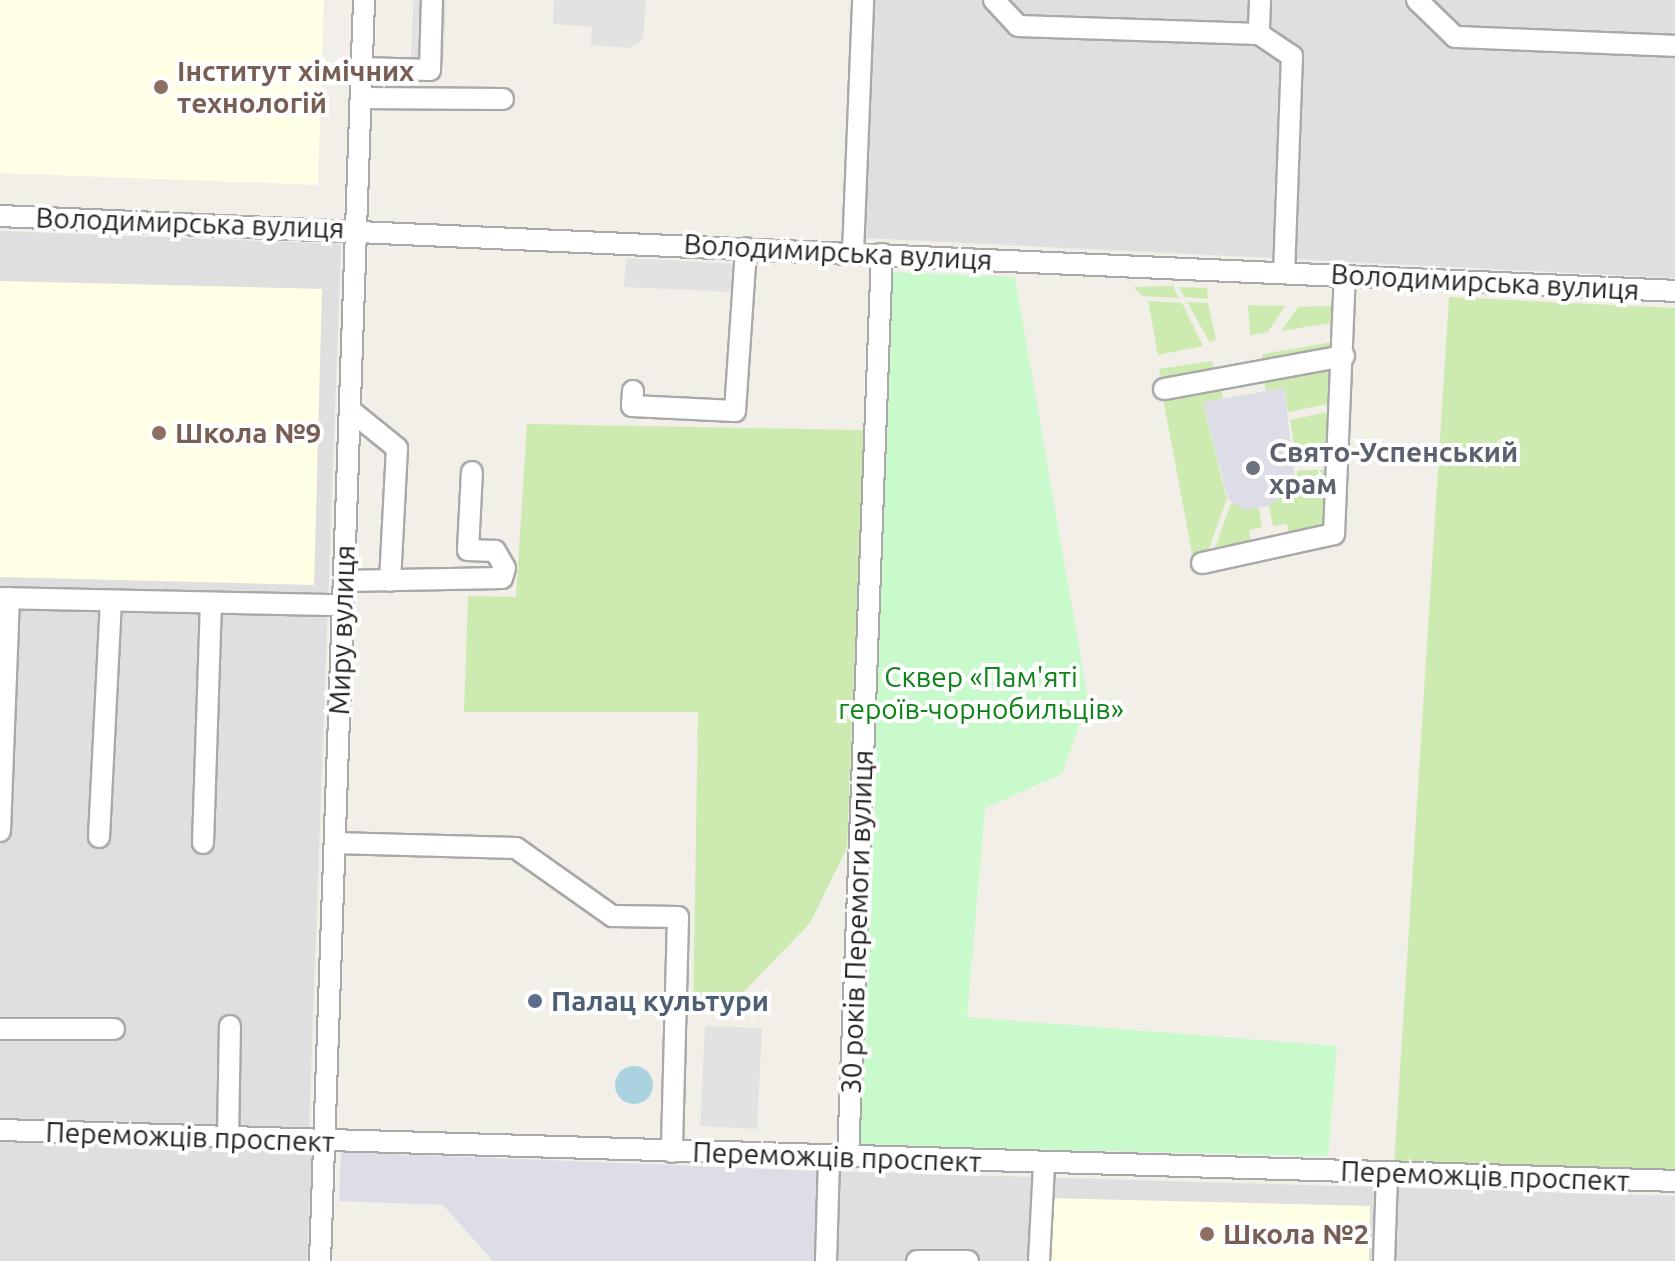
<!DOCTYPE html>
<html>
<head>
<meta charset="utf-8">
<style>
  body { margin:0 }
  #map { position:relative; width:1675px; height:1261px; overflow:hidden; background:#f2efe9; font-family:Ubuntu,sans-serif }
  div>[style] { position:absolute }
  .residential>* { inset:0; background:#e0dfdf }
  .education>* { inset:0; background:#ffffe5 }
  .grass>* { inset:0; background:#cdebb0 }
  .park>* { inset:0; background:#c8facc }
  .parking>* { inset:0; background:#e2e2e2 }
  .plaza>* { inset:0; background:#dddde8 }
  .water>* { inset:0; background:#aad3df }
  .round { border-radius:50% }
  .roads { filter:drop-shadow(2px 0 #a9a9a9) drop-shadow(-2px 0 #a9a9a9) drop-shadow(0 2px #a9a9a9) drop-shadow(0 -2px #a9a9a9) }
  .minor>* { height:20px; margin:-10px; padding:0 10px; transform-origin:10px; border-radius:10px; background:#fff }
  .dots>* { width:22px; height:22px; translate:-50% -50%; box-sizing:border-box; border:4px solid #fff; border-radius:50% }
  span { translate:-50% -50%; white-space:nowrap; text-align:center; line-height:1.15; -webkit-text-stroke:8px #fff; paint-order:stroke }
  .education-label { font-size:28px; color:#785e54; font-weight:700 }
  .left { translate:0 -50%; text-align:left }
  .street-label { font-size:28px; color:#222 }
  .worship-label { font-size:28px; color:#5b616d; font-weight:700 }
  .park-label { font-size:28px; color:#0c8416 }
  .service-label { font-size:28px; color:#4e5e75; font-weight:700 }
</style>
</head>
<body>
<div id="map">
  <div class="residential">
    <div style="clip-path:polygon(870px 0,1675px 0,1675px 278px,864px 238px)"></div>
    <div style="clip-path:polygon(0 231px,341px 244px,309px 1129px,0 1120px)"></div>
    <div style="clip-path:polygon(0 1140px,312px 1151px,307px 1261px,0 1261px)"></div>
    <div style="clip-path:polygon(835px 1171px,1675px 1196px,1675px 1261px,833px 1261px)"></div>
  </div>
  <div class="education">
    <div style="clip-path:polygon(0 0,324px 0,318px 185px,0 173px)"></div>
    <div style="clip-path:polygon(0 281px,322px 289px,314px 585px,0 577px)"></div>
    <div style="clip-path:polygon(1045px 1198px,1370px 1206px,1369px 1261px,1044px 1261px)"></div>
  </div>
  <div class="grass">
    <div style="clip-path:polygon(1173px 286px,1179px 298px,1142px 296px,1133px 287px)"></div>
    <div style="clip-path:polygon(1179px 287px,1207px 288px,1208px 299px,1184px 297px)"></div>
    <div style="clip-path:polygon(1449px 297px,1675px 308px,1675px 1174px,1394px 1165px)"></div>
    <div style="clip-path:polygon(1148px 301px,1182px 303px,1203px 346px,1158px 355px)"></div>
    <div style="clip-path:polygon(1187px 302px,1208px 303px,1216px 339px,1210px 343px)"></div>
    <div style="clip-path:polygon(1248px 305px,1285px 306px,1268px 332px,1250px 335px)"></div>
    <div style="clip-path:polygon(1333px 306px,1332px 323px,1281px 331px,1298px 307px)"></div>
    <div style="clip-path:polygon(1333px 342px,1332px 355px,1260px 369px,1263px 354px)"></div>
    <div style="clip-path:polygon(1211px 361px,1219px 376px,1162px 384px,1159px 369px)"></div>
    <div style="clip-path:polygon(1336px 362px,1333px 403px,1288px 412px,1284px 388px,1266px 391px,1263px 375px)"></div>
    <div style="clip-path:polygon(1220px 382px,1223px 398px,1203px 403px,1227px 499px,1207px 554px,1193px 558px,1162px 393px)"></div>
    <div style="clip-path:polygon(1333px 411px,1329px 459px,1297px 462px,1290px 420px)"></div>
    <div style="clip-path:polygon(527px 424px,864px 430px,847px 848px,810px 923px,736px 1000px,693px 1013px,698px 712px,464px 712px,468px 596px,516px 597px)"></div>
    <div style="clip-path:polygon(1330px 469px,1327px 529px,1289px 537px,1287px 524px,1273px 526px,1269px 506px,1296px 486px,1297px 471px)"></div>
    <div style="clip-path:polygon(1231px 503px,1259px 508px,1262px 527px,1249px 530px,1251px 545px,1213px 554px)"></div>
  </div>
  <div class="park">
    <div style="clip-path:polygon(892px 272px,1015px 277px,1088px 700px,1062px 774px,985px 808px,967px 1017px,1337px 1046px,1328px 1156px,859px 1145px)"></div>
  </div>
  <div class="parking">
    <div style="clip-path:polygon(413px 0,446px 0,443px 66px,411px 65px)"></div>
    <div style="clip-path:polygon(554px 0,646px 0,643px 39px,629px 48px,591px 45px,592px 27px,553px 24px)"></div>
    <div style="clip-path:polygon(626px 258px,738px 264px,737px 292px,624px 287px)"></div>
    <div style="clip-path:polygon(705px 1026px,762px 1028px,757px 1129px,700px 1126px)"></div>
  </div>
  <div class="plaza">
    <div style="clip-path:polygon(1284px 388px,1296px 486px,1269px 506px,1244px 510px,1228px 499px,1203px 402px)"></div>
    <div style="clip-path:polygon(341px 1152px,820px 1171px,816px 1261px,493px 1261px,443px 1205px,339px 1201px)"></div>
  </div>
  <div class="water">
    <div class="round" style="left:615px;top:1066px;width:38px;height:38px"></div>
  </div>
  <div class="roads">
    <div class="minor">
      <div style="left:994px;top:0;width:35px;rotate:47deg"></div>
      <div style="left:1018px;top:26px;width:241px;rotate:1.9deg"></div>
      <div style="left:1260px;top:0;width:34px;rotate:92deg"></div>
      <div style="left:1259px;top:34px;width:40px;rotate:34deg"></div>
      <div style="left:1292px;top:56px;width:217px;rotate:92.1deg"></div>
      <div style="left:1417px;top:0;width:53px;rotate:44.2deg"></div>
      <div style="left:1455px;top:37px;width:220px;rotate:2.3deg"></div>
      <div style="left:362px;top:68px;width:68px;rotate:1.7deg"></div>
      <div style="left:430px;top:70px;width:70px;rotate:-88.4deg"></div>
      <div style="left:361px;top:98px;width:142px;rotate:0.4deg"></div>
      <div style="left:0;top:216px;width:1677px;rotate:2.56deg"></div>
      <div style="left:853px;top:253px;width:253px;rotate:-87.7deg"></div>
      <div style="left:1164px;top:389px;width:183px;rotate:-10.4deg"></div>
      <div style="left:633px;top:391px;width:15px;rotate:94deg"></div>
      <div style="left:632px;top:406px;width:103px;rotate:2.8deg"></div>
      <div style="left:735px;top:411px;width:163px;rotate:-86.1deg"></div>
      <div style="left:350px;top:410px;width:60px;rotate:39deg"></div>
      <div style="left:397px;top:448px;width:133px;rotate:93deg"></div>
      <div style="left:1202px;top:563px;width:135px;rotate:-12.4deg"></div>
      <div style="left:1334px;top:534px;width:258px;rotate:-87.6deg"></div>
      <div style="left:344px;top:581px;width:158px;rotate:-1.1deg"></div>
      <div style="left:502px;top:578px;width:10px;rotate:-73deg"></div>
      <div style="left:505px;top:568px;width:20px;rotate:-120deg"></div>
      <div style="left:495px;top:551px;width:27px;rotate:-178deg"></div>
      <div style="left:468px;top:550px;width:78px;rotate:-87.1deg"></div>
      <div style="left:0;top:598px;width:343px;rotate:1.2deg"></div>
      <div style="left:0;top:831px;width:233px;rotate:-87.8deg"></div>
      <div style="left:99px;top:837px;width:236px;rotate:-87.1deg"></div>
      <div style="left:203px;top:843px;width:240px;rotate:-88.1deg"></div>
      <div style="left:335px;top:843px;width:181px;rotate:1.6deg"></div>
      <div style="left:516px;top:848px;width:118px;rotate:35.3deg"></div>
      <div style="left:612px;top:916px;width:66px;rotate:0.9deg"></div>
      <div style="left:678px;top:917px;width:235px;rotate:91.5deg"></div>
      <div style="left:0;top:1029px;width:114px"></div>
      <div style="left:0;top:1130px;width:1676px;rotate:1.74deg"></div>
      <div style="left:228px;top:1138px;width:112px;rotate:-89deg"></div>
      <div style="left:848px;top:1158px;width:905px;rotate:-87.85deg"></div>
      <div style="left:320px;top:1261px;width:1262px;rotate:-88deg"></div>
      <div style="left:826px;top:1261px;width:104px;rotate:-88.3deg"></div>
      <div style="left:917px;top:1261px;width:51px"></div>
      <div style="left:1039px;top:1261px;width:97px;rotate:-87deg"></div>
      <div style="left:1384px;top:1261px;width:87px;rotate:-88deg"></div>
    </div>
  </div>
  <div class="dots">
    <div style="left:161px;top:87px;background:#8d6e63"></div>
    <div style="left:159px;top:433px;background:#8d6e63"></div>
    <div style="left:1253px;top:468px;background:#6b7280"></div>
    <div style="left:535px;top:1001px;background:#5c6f8a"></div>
    <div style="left:1207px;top:1234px;background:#8d6e63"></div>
  </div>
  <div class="education-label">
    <span class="left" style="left:177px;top:87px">Інститут хімічних<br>технологій</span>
    <span class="left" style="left:175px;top:433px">Школа №9</span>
    <span class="left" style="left:1223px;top:1234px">Школа №2</span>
  </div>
  <div class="street-label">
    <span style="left:190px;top:223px;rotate:2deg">Володимирська вулиця</span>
    <span style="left:838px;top:252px;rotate:3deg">Володимирська вулиця</span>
    <span style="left:1485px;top:282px;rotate:3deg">Володимирська вулиця</span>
    <span style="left:342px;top:630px;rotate:-88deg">Миру вулиця</span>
    <span style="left:857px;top:922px;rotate:-88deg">30 років Перемоги вулиця</span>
    <span style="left:190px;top:1137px;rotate:2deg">Переможців проспект</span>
    <span style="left:837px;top:1157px;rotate:2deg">Переможців проспект</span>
    <span style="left:1485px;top:1176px;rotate:2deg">Переможців проспект</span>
  </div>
  <div class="worship-label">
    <span class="left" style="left:1269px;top:468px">Свято-Успенський<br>храм</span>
  </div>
  <div class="park-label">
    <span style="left:981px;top:693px">Сквер «Пам'яті<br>героїв-чорнобильців»</span>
  </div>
  <div class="service-label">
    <span class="left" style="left:551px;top:1001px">Палац культури</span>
  </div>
</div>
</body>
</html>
